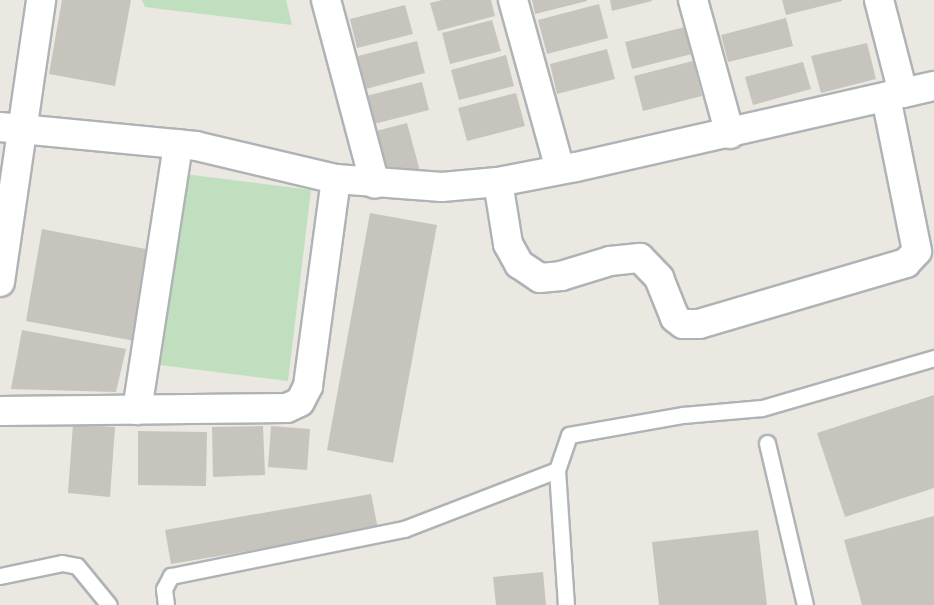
<!DOCTYPE html>
<html>
<head>
<meta charset="utf-8">
<style>
  body { margin:0 }
  #map { position:relative; width:934px; height:605px; overflow:hidden; background:#eae8e0; font-family:Barlow,sans-serif }
  div>[style] { position:absolute }
  .green>* { inset:0; background:#bfdfbe }
  .building>* { inset:0; background:#c7c4be }
  .roads { filter:drop-shadow(2px 0 #b0b3b6) drop-shadow(-2px 0 #b0b3b6) drop-shadow(0 2px #b0b3b6) drop-shadow(0 -2px #b0b3b6) }
  .service>* { height:15px; margin:-7.5px; padding:0 7.5px; transform-origin:7.5px; border-radius:7.5px; background:#fff }
  .minor>* { height:28px; margin:-14px; padding:0 14px; transform-origin:14px; border-radius:14px; background:#fff }
  span { translate:-50% -50%; white-space:nowrap; text-align:center; line-height:1.15; -webkit-text-stroke:6px #fff; paint-order:stroke }
</style>
</head>
<body>
<div id="map">
  <div class="green">
    <div style="clip-path:polygon(142px 0,286px 0,292px 25px,145px 7px)"></div>
    <div style="clip-path:polygon(184px 174px,311px 190px,288px 381px,160px 365px)"></div>
  </div>
  <div class="building">
    <div style="clip-path:polygon(62px 0,131px 0,115px 86px,49px 74px)"></div>
    <div style="clip-path:polygon(442px 0,491px 0,495px 16px,438px 31px,430px 3px)"></div>
    <div style="clip-path:polygon(532px 0,587px 0,587px 1px,535px 14px)"></div>
    <div style="clip-path:polygon(610px 0,652px 0,652px 1px,612px 11px)"></div>
    <div style="clip-path:polygon(782px 0,842px 0,842px 1px,786px 15px)"></div>
    <div style="clip-path:polygon(599px 4px,608px 38px,547px 54px,538px 20px)"></div>
    <div style="clip-path:polygon(405px 5px,413px 34px,357px 48px,350px 19px)"></div>
    <div style="clip-path:polygon(786px 18px,793px 46px,728px 62px,721px 35px)"></div>
    <div style="clip-path:polygon(492px 20px,501px 51px,450px 64px,442px 33px)"></div>
    <div style="clip-path:polygon(689px 26px,696px 53px,632px 69px,625px 42px)"></div>
    <div style="clip-path:polygon(417px 41px,425px 73px,366px 89px,358px 56px)"></div>
    <div style="clip-path:polygon(867px 43px,876px 79px,821px 93px,811px 56px)"></div>
    <div style="clip-path:polygon(607px 49px,615px 79px,557px 94px,550px 64px)"></div>
    <div style="clip-path:polygon(506px 55px,514px 86px,459px 100px,451px 70px)"></div>
    <div style="clip-path:polygon(693px 61px,702px 96px,643px 111px,634px 76px)"></div>
    <div style="clip-path:polygon(803px 62px,811px 89px,753px 105px,745px 77px)"></div>
    <div style="clip-path:polygon(422px 82px,429px 110px,374px 124px,366px 96px)"></div>
    <div style="clip-path:polygon(516px 93px,525px 126px,467px 141px,458px 108px)"></div>
    <div style="clip-path:polygon(407px 123px,420px 171px,388px 179px,376px 131px)"></div>
    <div style="clip-path:polygon(370px 213px,437px 225px,393px 463px,327px 450px)"></div>
    <div style="clip-path:polygon(42px 229px,151px 250px,135px 341px,26px 321px)"></div>
    <div style="clip-path:polygon(22px 330px,126px 349px,116px 392px,11px 389px)"></div>
    <div style="clip-path:polygon(934px 395px,934px 488px,845px 517px,817px 433px)"></div>
    <div style="clip-path:polygon(73px 424px,115px 427px,110px 497px,68px 493px)"></div>
    <div style="clip-path:polygon(263px 426px,265px 475px,213px 477px,212px 427px)"></div>
    <div style="clip-path:polygon(271px 426px,310px 429px,307px 470px,268px 467px)"></div>
    <div style="clip-path:polygon(138px 431px,207px 432px,206px 486px,138px 485px)"></div>
    <div style="clip-path:polygon(371px 494px,378px 529px,171px 564px,165px 530px)"></div>
    <div style="clip-path:polygon(934px 516px,934px 605px,862px 605px,844px 540px)"></div>
    <div style="clip-path:polygon(758px 530px,767px 605px,659px 605px,652px 542px)"></div>
    <div style="clip-path:polygon(543px 572px,546px 605px,496px 605px,493px 577px)"></div>
  </div>
  <div class="roads">
    <div class="service">
      <div style="left:767px;top:443px;width:166px;rotate:76.8deg"></div>
      <div style="left:557px;top:470px;width:135px;rotate:86.2deg"></div>
      <div style="left:0;top:576px;width:63px;rotate:-11.8deg"></div>
      <div style="left:62px;top:563px;width:15px;rotate:11deg"></div>
      <div style="left:77px;top:566px;width:50px;rotate:50.6deg"></div>
      <div style="left:166px;top:605px;width:16px;rotate:-97deg"></div>
      <div style="left:164px;top:589px;width:15px;rotate:-62deg"></div>
      <div style="left:171px;top:576px;width:238px;rotate:-11.4deg"></div>
      <div style="left:404px;top:529px;width:164px;rotate:-21.1deg"></div>
      <div style="left:557px;top:470px;width:37px;rotate:-71deg"></div>
      <div style="left:569px;top:435px;width:116px;rotate:-10deg"></div>
      <div style="left:683px;top:415px;width:79px;rotate:-5.1deg"></div>
      <div style="left:762px;top:408px;width:179px;rotate:-16.2deg"></div>
    </div>
    <div class="minor">
      <div style="left:326px;top:0;width:190px;rotate:75.1deg"></div>
      <div style="left:513px;top:0;width:175px;rotate:74.5deg"></div>
      <div style="left:693px;top:0;width:139px;rotate:74.6deg"></div>
      <div style="left:879px;top:0;width:96px;rotate:75.5deg"></div>
      <div style="left:903px;top:93px;width:32px;rotate:-13deg"></div>
      <div style="left:0;top:127px;width:197px;rotate:5.5deg"></div>
      <div style="left:196px;top:146px;width:144px;rotate:13.3deg"></div>
      <div style="left:336px;top:179px;width:106px;rotate:4.3deg"></div>
      <div style="left:442px;top:187px;width:56px;rotate:-5.1deg"></div>
      <div style="left:498px;top:182px;width:79px;rotate:-10.9deg"></div>
      <div style="left:576px;top:167px;width:335px;rotate:-12.8deg"></div>
      <div style="left:498px;top:182px;width:63px;rotate:80.8deg"></div>
      <div style="left:508px;top:244px;width:23px;rotate:61deg"></div>
      <div style="left:519px;top:264px;width:25px;rotate:34deg"></div>
      <div style="left:540px;top:278px;width:21px;rotate:-5deg"></div>
      <div style="left:561px;top:276px;width:51px;rotate:-17deg"></div>
      <div style="left:610px;top:261px;width:30px;rotate:-6deg"></div>
      <div style="left:640px;top:258px;width:28px;rotate:46deg"></div>
      <div style="left:659px;top:278px;width:43px;rotate:68.2deg"></div>
      <div style="left:675px;top:318px;width:10px;rotate:37deg"></div>
      <div style="left:683px;top:324px;width:16px"></div>
      <div style="left:699px;top:324px;width:216px;rotate:-16.4deg"></div>
      <div style="left:906px;top:263px;width:16px;rotate:-47deg"></div>
      <div style="left:917px;top:251px;width:157px;rotate:-101.4deg"></div>
      <div style="left:0;top:282px;width:285px;rotate:-81.7deg"></div>
      <div style="left:137px;top:410px;width:269px;rotate:-81.2deg"></div>
      <div style="left:0;top:411px;width:287px;rotate:-0.6deg"></div>
      <div style="left:287px;top:408px;width:14px;rotate:-25deg"></div>
      <div style="left:300px;top:402px;width:18px;rotate:-63deg"></div>
      <div style="left:308px;top:386px;width:209px;rotate:-82.3deg"></div>
    </div>
  </div>
</div>
</body>
</html>
